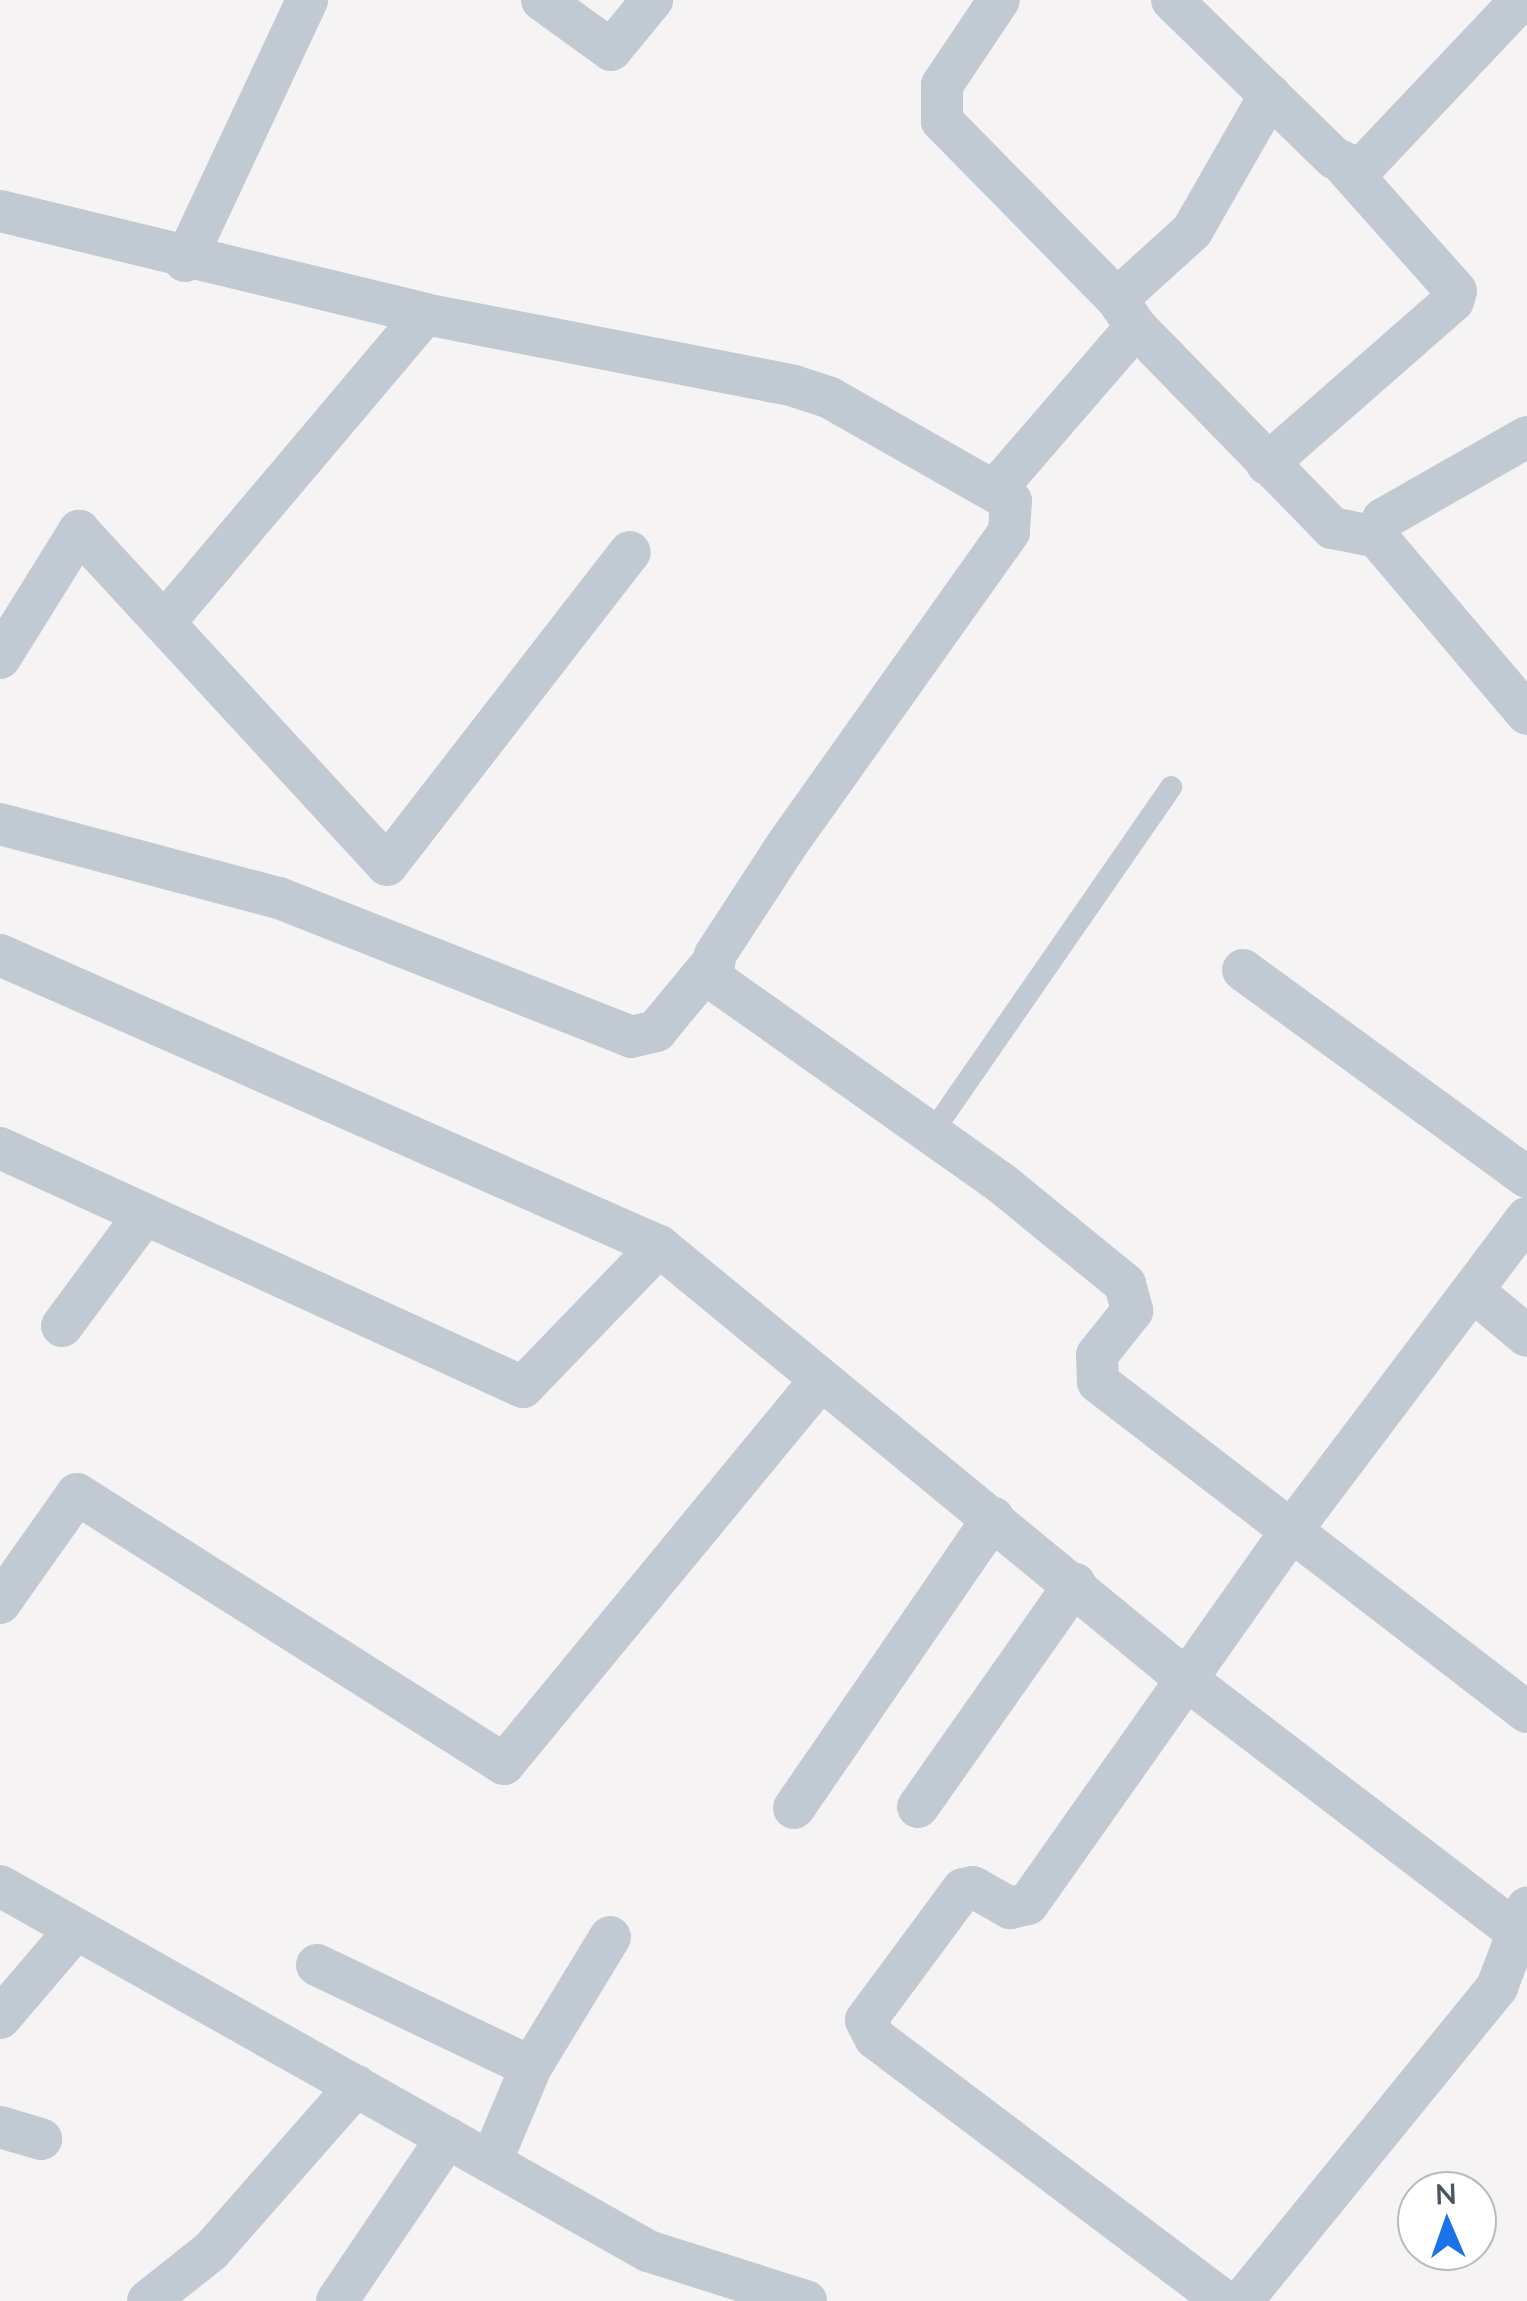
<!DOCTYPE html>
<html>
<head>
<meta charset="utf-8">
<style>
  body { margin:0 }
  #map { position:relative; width:1527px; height:2301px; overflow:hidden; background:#f5f3f3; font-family:Lato,sans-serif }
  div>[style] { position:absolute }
  .lane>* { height:22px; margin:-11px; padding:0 11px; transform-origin:11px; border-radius:11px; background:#c1cad2 }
  .street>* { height:42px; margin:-21px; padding:0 21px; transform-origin:21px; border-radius:21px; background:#c1cad2 }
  span { translate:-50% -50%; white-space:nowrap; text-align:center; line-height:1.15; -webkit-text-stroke:9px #fff; paint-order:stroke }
  .north { position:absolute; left:1397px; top:2171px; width:100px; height:100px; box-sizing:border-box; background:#fff; border:2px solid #b7bbc0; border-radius:50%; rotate:358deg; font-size:28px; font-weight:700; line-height:40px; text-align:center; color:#4a5661 }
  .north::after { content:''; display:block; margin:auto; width:35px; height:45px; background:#1a73e8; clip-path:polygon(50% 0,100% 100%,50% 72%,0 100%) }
</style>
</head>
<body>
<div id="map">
  <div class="lane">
    <div style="left:931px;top:1134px;width:422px;rotate:-55.3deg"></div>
  </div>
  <div class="street">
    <div style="left:542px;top:0;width:85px;rotate:35.9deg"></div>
    <div style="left:611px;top:50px;width:65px;rotate:-50.6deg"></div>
    <div style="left:1172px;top:0;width:226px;rotate:44.3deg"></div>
    <div style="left:1334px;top:158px;width:22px;rotate:24deg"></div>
    <div style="left:1354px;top:167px;width:12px;rotate:-14deg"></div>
    <div style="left:1366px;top:164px;width:226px;rotate:-46.6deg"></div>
    <div style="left:0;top:211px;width:437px;rotate:13.6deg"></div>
    <div style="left:425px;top:314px;width:376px;rotate:11deg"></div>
    <div style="left:794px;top:386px;width:38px;rotate:18deg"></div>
    <div style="left:830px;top:398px;width:208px;rotate:29.6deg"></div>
    <div style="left:1011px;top:501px;width:31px;rotate:94deg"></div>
    <div style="left:1009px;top:532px;width:385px;rotate:125.4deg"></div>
    <div style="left:786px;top:846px;width:130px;rotate:123.1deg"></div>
    <div style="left:715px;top:955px;width:24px;rotate:95deg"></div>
    <div style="left:713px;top:979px;width:352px;rotate:35.3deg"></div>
    <div style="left:1000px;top:1182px;width:161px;rotate:39.2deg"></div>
    <div style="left:1125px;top:1284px;width:28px;rotate:75deg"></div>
    <div style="left:1132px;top:1311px;width:56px;rotate:128.5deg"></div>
    <div style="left:1097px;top:1355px;width:27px;rotate:88deg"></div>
    <div style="left:1098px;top:1382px;width:541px;rotate:37.57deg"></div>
    <div style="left:185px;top:261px;width:288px;rotate:-64.9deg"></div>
    <div style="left:1117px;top:299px;width:101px;rotate:-42.2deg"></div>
    <div style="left:1192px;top:231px;width:157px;rotate:-60.2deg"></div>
    <div style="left:1136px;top:327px;width:281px;rotate:45.7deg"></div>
    <div style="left:1332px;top:528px;width:46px;rotate:11.3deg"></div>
    <div style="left:1527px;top:437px;width:166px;rotate:150.3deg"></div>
    <div style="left:1383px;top:519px;width:19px;rotate:108deg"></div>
    <div style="left:1377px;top:537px;width:232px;rotate:49.7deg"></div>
    <div style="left:1267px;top:464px;width:247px;rotate:-41.2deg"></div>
    <div style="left:1453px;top:301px;width:10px;rotate:-73deg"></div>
    <div style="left:1456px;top:291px;width:170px;rotate:-131.7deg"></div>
    <div style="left:996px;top:489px;width:214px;rotate:-49.2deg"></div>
    <div style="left:1136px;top:327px;width:34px;rotate:-124deg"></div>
    <div style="left:1117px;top:299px;width:250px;rotate:-134.5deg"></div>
    <div style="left:942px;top:121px;width:36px;rotate:-90deg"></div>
    <div style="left:942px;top:85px;width:102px;rotate:-56.2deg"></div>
    <div style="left:164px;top:623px;width:404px;rotate:-49.8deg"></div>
    <div style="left:0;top:658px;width:150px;rotate:-58.1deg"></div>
    <div style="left:79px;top:531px;width:454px;rotate:47.3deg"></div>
    <div style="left:387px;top:865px;width:396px;rotate:-52.2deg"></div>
    <div style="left:0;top:824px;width:289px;rotate:14.9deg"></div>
    <div style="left:279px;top:898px;width:378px;rotate:21.5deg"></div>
    <div style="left:631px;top:1037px;width:26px;rotate:-13deg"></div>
    <div style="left:656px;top:1031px;width:83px;rotate:-50.4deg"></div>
    <div style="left:0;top:955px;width:720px;rotate:23.83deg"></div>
    <div style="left:659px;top:1246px;width:682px;rotate:39.41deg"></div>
    <div style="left:1186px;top:1679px;width:429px;rotate:37.4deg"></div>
    <div style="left:1243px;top:970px;width:351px;rotate:36.1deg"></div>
    <div style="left:0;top:1148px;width:575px;rotate:24.56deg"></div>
    <div style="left:523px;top:1387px;width:196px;rotate:-46deg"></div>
    <div style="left:1473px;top:1291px;width:70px;rotate:39.8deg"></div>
    <div style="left:62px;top:1326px;width:139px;rotate:-53.5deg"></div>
    <div style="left:0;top:1603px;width:133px;rotate:-54.8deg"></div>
    <div style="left:77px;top:1494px;width:505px;rotate:32.31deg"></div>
    <div style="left:504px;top:1764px;width:497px;rotate:-50.5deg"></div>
    <div style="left:918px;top:1807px;width:273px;rotate:-54.9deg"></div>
    <div style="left:794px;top:1808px;width:352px;rotate:-55.5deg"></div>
    <div style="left:0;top:1886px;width:744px;rotate:29.39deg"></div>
    <div style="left:648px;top:2251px;width:166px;rotate:17.6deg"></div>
    <div style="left:317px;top:1965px;width:237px;rotate:25.5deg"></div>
    <div style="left:0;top:2018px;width:117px;rotate:-49.5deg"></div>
    <div style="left:0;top:2127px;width:43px;rotate:16.3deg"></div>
    <div style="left:491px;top:2162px;width:103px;rotate:-67.2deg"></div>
    <div style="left:531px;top:2067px;width:152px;rotate:-58.7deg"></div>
    <div style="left:148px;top:2301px;width:80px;rotate:-38.4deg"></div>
    <div style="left:211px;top:2251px;width:220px;rotate:-48.7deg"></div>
    <div style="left:337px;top:2301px;width:197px;rotate:-56deg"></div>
    <div style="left:1224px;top:2301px;width:437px;rotate:-143deg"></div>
    <div style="left:875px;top:2038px;width:20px;rotate:-117deg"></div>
    <div style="left:866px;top:2020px;width:163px;rotate:-53.5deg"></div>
    <div style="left:963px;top:1889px;width:10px;rotate:-11deg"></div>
    <div style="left:973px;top:1887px;width:43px;rotate:29.6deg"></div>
    <div style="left:1010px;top:1908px;width:18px;rotate:-13deg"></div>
    <div style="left:1028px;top:1904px;width:461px;rotate:-54.8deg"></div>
    <div style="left:1294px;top:1527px;width:387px;rotate:-53deg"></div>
    <div style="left:1242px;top:2301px;width:405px;rotate:-50.9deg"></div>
    <div style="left:1497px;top:1987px;width:85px;rotate:-69.2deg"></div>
  </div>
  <div class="north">N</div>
</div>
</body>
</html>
